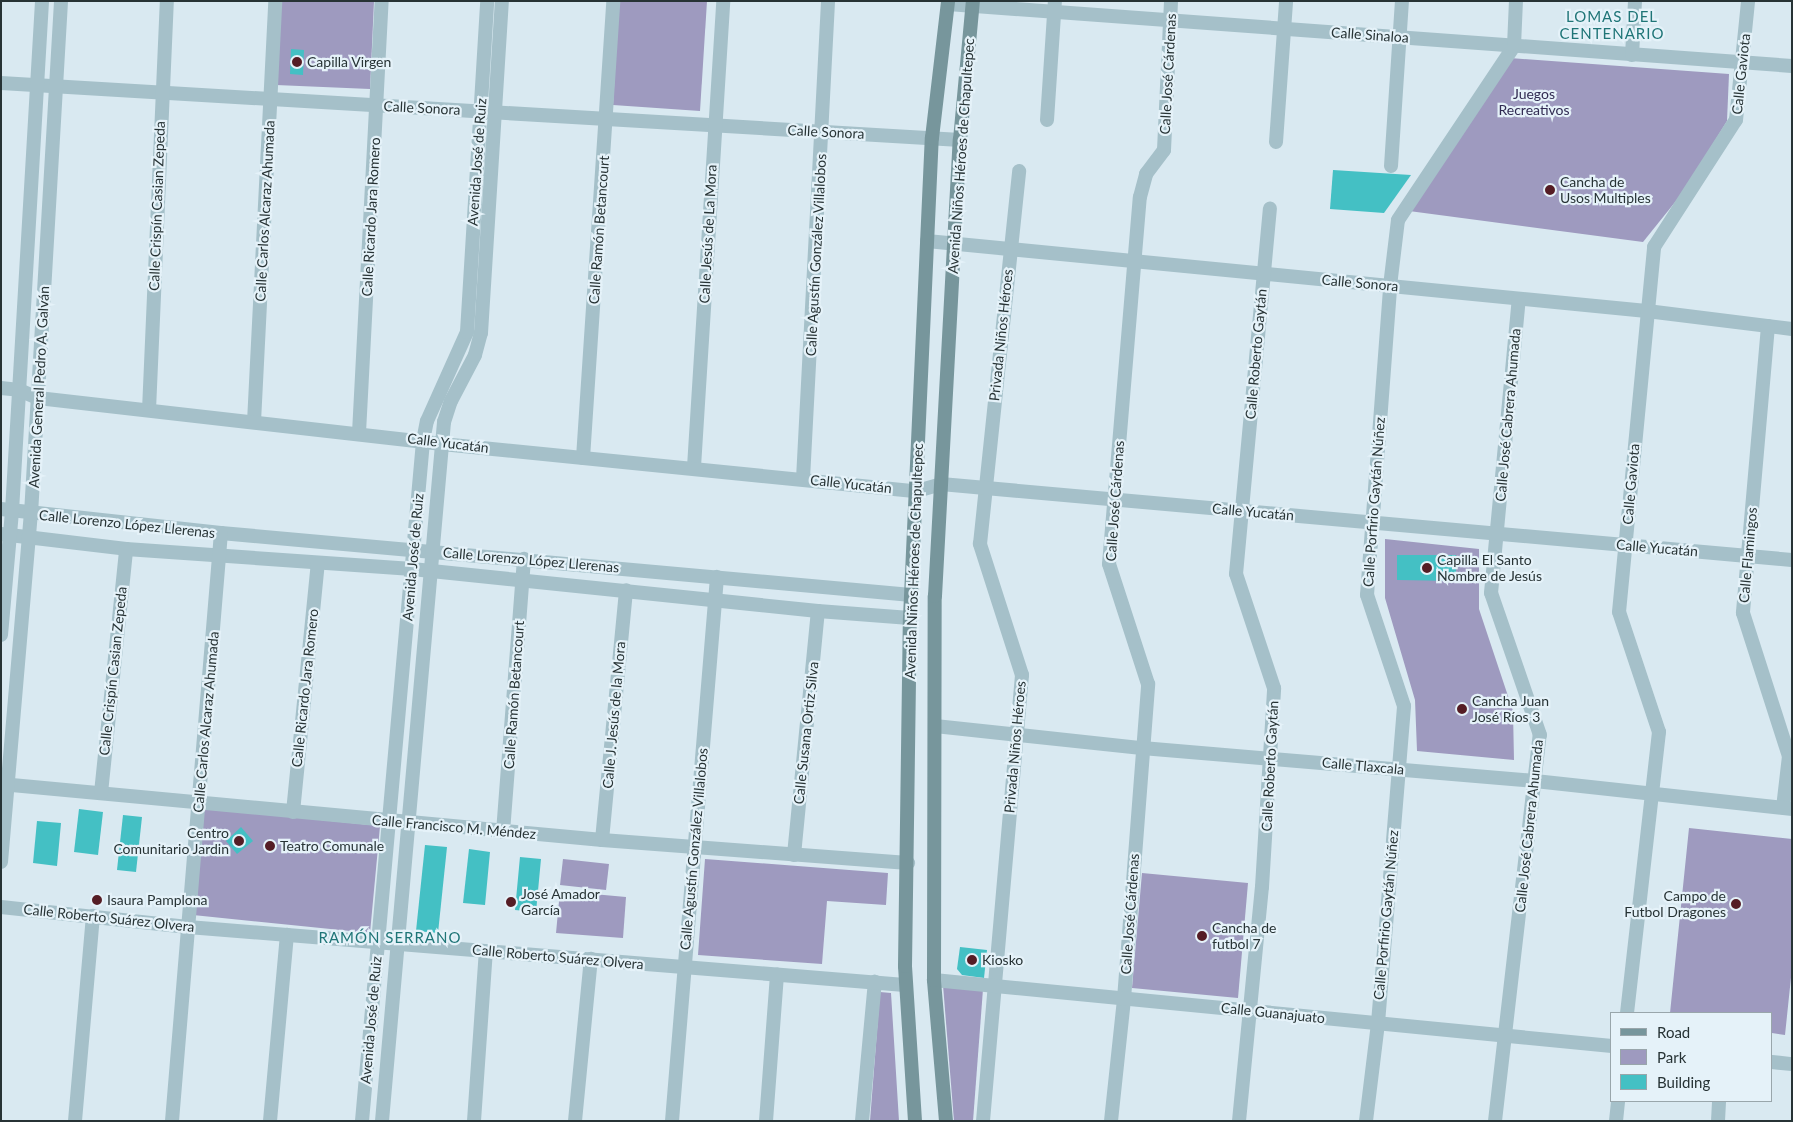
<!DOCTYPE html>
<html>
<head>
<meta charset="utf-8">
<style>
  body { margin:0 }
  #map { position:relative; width:1793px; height:1122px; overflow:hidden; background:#d9e9f1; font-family:Lato,sans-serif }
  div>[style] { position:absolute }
  .green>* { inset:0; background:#9e9abf }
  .building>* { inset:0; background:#44c0c4 }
  .minor>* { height:14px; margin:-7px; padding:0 7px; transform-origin:7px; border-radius:7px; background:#a5c0c9 }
  .tertiary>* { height:14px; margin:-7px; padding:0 7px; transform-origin:7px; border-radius:7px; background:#a5c0c9 }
  .secondary>* { height:14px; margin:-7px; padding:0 7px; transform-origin:7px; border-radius:7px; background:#77969c }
  .dots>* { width:14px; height:14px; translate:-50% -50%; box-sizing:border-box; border:2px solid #e5f2f9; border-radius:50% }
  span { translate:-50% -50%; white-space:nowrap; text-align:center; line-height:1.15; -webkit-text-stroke:4.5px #e5f2f9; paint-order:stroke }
  .street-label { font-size:14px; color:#273335 }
  .poi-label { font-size:14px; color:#273335 }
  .left { translate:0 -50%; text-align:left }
  .right { translate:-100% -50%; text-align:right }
  .park-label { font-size:14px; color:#312b52 }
  .neighbourhood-label { font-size:15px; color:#1f7577; letter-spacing:1px }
  .frame { position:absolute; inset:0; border:2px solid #273335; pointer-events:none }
  .legend { position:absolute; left:1610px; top:1012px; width:162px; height:90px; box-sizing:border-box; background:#e5f2f9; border:1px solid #99a6ab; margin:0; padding:6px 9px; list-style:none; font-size:15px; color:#273335 }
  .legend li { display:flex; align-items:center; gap:10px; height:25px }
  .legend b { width:25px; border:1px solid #99a6ab }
</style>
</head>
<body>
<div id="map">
  <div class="green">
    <div style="clip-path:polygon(280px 1px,374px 1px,370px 89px,276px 85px)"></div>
    <div style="clip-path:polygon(619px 1px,707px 1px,700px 111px,613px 105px)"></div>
    <div style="clip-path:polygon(1510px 58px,1729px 74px,1727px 121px,1684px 191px,1643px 242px,1409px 211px)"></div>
    <div style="clip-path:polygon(1385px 539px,1479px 549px,1479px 609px,1513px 711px,1514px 760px,1417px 751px,1415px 700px,1385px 598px)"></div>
    <div style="clip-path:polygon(203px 808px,380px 826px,370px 933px,193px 915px)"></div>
    <div style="clip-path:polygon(1689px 828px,1792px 839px,1792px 968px,1785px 1035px,1772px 1033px,1772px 1013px,1670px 1013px)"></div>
    <div style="clip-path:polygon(563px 859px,609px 864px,606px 890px,560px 885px)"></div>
    <div style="clip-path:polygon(705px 859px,888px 873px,886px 905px,827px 901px,822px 964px,698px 955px)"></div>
    <div style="clip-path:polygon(1142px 873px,1248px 883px,1238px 998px,1132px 988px)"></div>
    <div style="clip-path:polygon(560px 891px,626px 897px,623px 938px,556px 933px)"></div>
    <div style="clip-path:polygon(943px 985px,983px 989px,973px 1121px,954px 1121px)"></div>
    <div style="clip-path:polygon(880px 992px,891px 993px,899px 1121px,870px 1121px)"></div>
  </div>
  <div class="building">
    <div style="clip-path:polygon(291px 49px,304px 50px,303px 75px,290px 74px)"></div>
    <div style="clip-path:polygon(1333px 170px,1411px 175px,1384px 213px,1330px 209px)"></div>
    <div style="clip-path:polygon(1397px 555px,1456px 555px,1456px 581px,1397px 580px)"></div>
    <div style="clip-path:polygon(79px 809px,103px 812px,98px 855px,74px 852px)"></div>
    <div style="clip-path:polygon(123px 815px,142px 817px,136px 872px,117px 870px)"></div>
    <div style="clip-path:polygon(37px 821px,61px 823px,57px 866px,33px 863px)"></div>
    <div style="clip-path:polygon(241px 827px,253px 841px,237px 854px,226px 841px)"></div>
    <div style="clip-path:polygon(270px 839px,277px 847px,271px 853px,264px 845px)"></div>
    <div style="clip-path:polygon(425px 845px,447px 847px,438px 933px,416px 931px)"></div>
    <div style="clip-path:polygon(469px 849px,490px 852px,485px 905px,463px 903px)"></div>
    <div style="clip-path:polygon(520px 857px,541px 859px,536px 912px,515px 910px)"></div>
    <div style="clip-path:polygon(960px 947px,987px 950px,984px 978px,962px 975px,957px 969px)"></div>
  </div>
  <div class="minor">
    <div style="left:948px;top:4px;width:846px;rotate:4.2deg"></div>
    <div style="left:1632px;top:55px;width:54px;rotate:-86.8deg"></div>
    <div style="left:1px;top:83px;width:961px;rotate:3.4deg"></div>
    <div style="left:1047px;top:120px;width:119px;rotate:-86.2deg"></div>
    <div style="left:1276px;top:142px;width:141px;rotate:-85.9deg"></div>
    <div style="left:1391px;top:166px;width:165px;rotate:-86.2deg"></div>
    <div style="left:927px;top:241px;width:723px;rotate:5.55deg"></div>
    <div style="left:1647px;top:311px;width:146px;rotate:7.1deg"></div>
    <div style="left:1768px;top:326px;width:288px;rotate:95deg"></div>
    <div style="left:1743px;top:613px;width:150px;rotate:72.2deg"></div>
    <div style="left:1789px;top:756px;width:52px;rotate:96.6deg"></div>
    <div style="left:149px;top:410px;width:409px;rotate:-87.5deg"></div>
    <div style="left:254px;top:422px;width:422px;rotate:-87.1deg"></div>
    <div style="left:359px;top:433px;width:433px;rotate:-87deg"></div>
    <div style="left:583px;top:458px;width:458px;rotate:-86.2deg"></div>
    <div style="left:694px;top:467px;width:467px;rotate:-86.4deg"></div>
    <div style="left:803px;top:479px;width:479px;rotate:-87deg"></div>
    <div style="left:1px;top:509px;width:221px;rotate:6.2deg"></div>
    <div style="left:221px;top:533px;width:693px;rotate:5.13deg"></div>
    <div style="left:1px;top:534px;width:126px;rotate:6.8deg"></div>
    <div style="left:126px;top:549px;width:287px;rotate:4deg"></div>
    <div style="left:412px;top:569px;width:408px;rotate:5.9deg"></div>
    <div style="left:818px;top:611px;width:92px;rotate:4.4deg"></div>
    <div style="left:1px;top:635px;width:124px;rotate:-84.9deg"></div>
    <div style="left:12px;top:511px;width:511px;rotate:-86.63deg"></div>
    <div style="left:935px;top:726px;width:208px;rotate:6.1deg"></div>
    <div style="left:1142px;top:748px;width:394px;rotate:4.8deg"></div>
    <div style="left:1535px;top:781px;width:259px;rotate:6.2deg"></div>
    <div style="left:1px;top:784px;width:604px;rotate:5.32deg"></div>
    <div style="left:602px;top:840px;width:307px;rotate:4.3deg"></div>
    <div style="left:101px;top:793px;width:245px;rotate:-84.1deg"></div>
    <div style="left:293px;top:812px;width:250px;rotate:-84.3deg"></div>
    <div style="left:503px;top:832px;width:274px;rotate:-85.6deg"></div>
    <div style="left:602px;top:840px;width:251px;rotate:-84.5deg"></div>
    <div style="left:794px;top:855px;width:245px;rotate:-84.4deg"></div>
    <div style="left:1px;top:862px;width:349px;rotate:-85.1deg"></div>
    <div style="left:31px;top:514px;width:514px;rotate:-86.65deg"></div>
    <div style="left:1627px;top:1013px;width:283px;rotate:-83.5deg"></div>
    <div style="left:1659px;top:732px;width:126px;rotate:-108.4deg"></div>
    <div style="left:1619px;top:612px;width:367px;rotate:-84.5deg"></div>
    <div style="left:1654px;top:247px;width:151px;rotate:-57.2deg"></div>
    <div style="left:1736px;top:120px;width:120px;rotate:-84.2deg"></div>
    <div style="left:75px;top:1121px;width:206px;rotate:-85deg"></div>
    <div style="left:172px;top:1121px;width:590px;rotate:-85.24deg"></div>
    <div style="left:270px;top:1121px;width:187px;rotate:-84.8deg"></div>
    <div style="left:474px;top:1121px;width:170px;rotate:-86deg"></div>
    <div style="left:575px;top:1121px;width:163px;rotate:-84.4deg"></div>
    <div style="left:672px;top:1121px;width:546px;rotate:-85.27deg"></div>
    <div style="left:766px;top:1121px;width:147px;rotate:-85.7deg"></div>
    <div style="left:862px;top:1121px;width:140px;rotate:-84.7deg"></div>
    <div style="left:983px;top:1121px;width:448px;rotate:-85deg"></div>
    <div style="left:1022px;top:675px;width:138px;rotate:-107.8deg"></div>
    <div style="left:980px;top:544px;width:375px;rotate:-84deg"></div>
    <div style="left:1111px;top:1121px;width:123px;rotate:-83.9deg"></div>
    <div style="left:1124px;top:999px;width:316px;rotate:-85.6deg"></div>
    <div style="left:1148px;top:684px;width:126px;rotate:-108deg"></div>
    <div style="left:1109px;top:564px;width:368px;rotate:-85.2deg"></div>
    <div style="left:1140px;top:197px;width:24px;rotate:-75deg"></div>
    <div style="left:1146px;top:174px;width:30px;rotate:-53deg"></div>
    <div style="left:1164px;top:150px;width:149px;rotate:-87.3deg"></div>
    <div style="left:1239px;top:1121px;width:235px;rotate:-84.4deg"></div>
    <div style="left:1262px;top:887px;width:199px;rotate:-86.5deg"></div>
    <div style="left:1274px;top:688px;width:120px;rotate:-108.4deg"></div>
    <div style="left:1236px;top:574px;width:367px;rotate:-84.7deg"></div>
    <div style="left:1366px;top:1121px;width:99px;rotate:-83deg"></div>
    <div style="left:1378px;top:1023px;width:318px;rotate:-85.3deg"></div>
    <div style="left:1404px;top:706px;width:117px;rotate:-108.4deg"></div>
    <div style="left:1367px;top:595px;width:310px;rotate:-85.7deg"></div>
    <div style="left:1390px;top:286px;width:66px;rotate:-83.1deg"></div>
    <div style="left:1398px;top:220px;width:209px;rotate:-56.3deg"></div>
    <div style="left:1514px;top:46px;width:45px;rotate:-87.5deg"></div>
    <div style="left:1495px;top:1121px;width:389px;rotate:-83.4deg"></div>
    <div style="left:1540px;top:735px;width:150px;rotate:-109deg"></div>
    <div style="left:1491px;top:593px;width:295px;rotate:-84.6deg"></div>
    <div style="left:1616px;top:1121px;width:20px;rotate:-84deg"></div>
    <div style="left:1718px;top:1121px;width:20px;rotate:-87deg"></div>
  </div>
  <div class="tertiary">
    <div style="left:1px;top:388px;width:18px;rotate:6deg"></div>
    <div style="left:19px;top:390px;width:21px;rotate:23deg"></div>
    <div style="left:38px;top:398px;width:407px;rotate:6.5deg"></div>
    <div style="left:442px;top:444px;width:477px;rotate:5.7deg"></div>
    <div style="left:917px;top:491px;width:25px;rotate:-16deg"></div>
    <div style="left:941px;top:484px;width:854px;rotate:5.1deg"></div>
    <div style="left:1px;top:907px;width:188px;rotate:6.1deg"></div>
    <div style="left:188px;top:927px;width:719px;rotate:4.62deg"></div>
    <div style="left:934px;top:980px;width:681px;rotate:5.56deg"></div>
    <div style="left:1772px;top:1062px;width:20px;rotate:6deg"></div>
    <div style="left:362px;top:1121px;width:683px;rotate:-84.87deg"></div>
    <div style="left:423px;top:441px;width:20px;rotate:-79deg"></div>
    <div style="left:427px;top:421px;width:98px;rotate:-65.8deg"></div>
    <div style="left:467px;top:332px;width:332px;rotate:-86.5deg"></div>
    <div style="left:382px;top:1121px;width:702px;rotate:-84.93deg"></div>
    <div style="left:444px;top:422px;width:22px;rotate:-72deg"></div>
    <div style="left:451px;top:401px;width:52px;rotate:-62.4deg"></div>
    <div style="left:475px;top:355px;width:23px;rotate:-75deg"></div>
    <div style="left:481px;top:333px;width:333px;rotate:-86.4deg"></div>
  </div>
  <div class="secondary">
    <div style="left:915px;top:1121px;width:155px;rotate:-93.7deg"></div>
    <div style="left:905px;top:966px;width:348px;rotate:-89.2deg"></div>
    <div style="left:910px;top:618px;width:481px;rotate:-87.4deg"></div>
    <div style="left:932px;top:138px;width:138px;rotate:-83.3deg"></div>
    <div style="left:946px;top:1121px;width:142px;rotate:-94.9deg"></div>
    <div style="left:934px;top:980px;width:384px;rotate:-89.9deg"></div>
    <div style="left:935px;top:596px;width:457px;rotate:-86.9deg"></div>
    <div style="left:960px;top:140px;width:140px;rotate:-84.7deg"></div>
  </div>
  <div class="dots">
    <div style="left:297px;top:62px;background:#551d25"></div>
    <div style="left:1550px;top:190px;background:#551d25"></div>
    <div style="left:1427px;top:568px;background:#551d25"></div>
    <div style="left:1462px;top:709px;background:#551d25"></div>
    <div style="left:239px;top:841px;background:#551d25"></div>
    <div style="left:270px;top:846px;background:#551d25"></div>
    <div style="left:97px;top:900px;background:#551d25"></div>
    <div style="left:511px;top:902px;background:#551d25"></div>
    <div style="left:1736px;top:904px;background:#551d25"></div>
    <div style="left:1202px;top:936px;background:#551d25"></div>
    <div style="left:972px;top:960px;background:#551d25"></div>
  </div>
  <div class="street-label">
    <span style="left:1370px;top:35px;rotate:4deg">Calle Sinaloa</span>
    <span style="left:1168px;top:74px;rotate:-87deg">Calle José Cárdenas</span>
    <span style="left:1741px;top:74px;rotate:-84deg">Calle Gaviota</span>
    <span style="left:422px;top:108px;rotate:3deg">Calle Sonora</span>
    <span style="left:826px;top:132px;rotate:3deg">Calle Sonora</span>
    <span style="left:961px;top:156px;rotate:-86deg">Avenida Niños Héroes de Chapultepec</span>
    <span style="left:477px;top:162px;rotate:-86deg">Avenida José de Ruiz</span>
    <span style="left:157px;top:206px;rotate:-88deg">Calle Crispín Casian Zepeda</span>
    <span style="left:265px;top:211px;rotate:-87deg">Calle Carlos Alcaraz Ahumada</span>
    <span style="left:371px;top:217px;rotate:-87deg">Calle Ricardo Jara Romero</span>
    <span style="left:599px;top:230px;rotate:-86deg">Calle Ramón Betancourt</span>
    <span style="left:708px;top:234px;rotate:-87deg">Calle Jesús de La Mora</span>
    <span style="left:816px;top:255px;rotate:-87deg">Calle Agustín González Villalobos</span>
    <span style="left:1360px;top:283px;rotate:5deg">Calle Sonora</span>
    <span style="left:1001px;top:335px;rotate:-84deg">Privada Niños Héroes</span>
    <span style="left:1256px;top:354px;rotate:-85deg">Calle Roberto Gaytán</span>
    <span style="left:39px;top:387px;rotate:-87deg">Avenida General Pedro A. Galván</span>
    <span style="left:1508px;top:415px;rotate:-85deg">Calle José Cabrera Ahumada</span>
    <span style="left:448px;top:443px;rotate:7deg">Calle Yucatán</span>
    <span style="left:851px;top:484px;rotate:6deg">Calle Yucatán</span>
    <span style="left:1631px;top:484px;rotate:-85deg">Calle Gaviota</span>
    <span style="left:1115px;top:501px;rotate:-86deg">Calle José Cárdenas</span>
    <span style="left:1374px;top:502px;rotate:-86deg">Calle Porfirio Gaytán Núñez</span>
    <span style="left:1253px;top:512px;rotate:5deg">Calle Yucatán</span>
    <span style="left:127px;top:524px;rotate:6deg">Calle Lorenzo López Llerenas</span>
    <span style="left:1657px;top:548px;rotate:5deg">Calle Yucatán</span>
    <span style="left:1748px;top:555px;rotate:-85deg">Calle Flamingos</span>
    <span style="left:413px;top:557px;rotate:-85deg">Avenida José de Ruiz</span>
    <span style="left:531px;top:560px;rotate:5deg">Calle Lorenzo López Llerenas</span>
    <span style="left:914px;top:561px;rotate:-88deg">Avenida Niños Héroes de Chapultepec</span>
    <span style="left:113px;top:671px;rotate:-84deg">Calle Crispín Casian Zepeda</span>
    <span style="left:305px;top:688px;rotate:-84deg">Calle Ricardo Jara Romero</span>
    <span style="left:514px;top:695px;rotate:-86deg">Calle Ramón Betancourt</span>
    <span style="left:614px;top:715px;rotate:-85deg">Calle J. Jesús de la Mora</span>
    <span style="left:206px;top:722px;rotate:-85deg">Calle Carlos Alcaraz Ahumada</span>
    <span style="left:806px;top:733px;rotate:-84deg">Calle Susana Ortiz Silva</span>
    <span style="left:1015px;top:747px;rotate:-85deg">Privada Niños Héroes</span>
    <span style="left:1270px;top:766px;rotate:-87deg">Calle Roberto Gaytán</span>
    <span style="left:1363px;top:766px;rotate:5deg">Calle Tlaxcala</span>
    <span style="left:1529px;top:826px;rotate:-84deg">Calle José Cabrera Ahumada</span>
    <span style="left:454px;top:827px;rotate:5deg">Calle Francisco M. Méndez</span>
    <span style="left:694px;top:849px;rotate:-85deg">Calle Agustín González Villalobos</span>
    <span style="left:1130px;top:914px;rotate:-86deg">Calle José Cárdenas</span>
    <span style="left:1386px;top:915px;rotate:-85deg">Calle Porfirio Gaytán Núñez</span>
    <span style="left:109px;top:918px;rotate:6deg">Calle Roberto Suárez Olvera</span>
    <span style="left:558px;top:957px;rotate:5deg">Calle Roberto Suárez Olvera</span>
    <span style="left:1273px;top:1013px;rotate:6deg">Calle Guanajuato</span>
    <span style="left:371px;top:1020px;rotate:-85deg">Avenida José de Ruiz</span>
  </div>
  <div class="poi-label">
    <span class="left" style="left:307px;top:62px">Capilla Virgen</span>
    <span class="left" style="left:1560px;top:190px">Cancha de<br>Usos Multiples</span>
    <span class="left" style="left:1437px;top:568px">Capilla El Santo<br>Nombre de Jesús</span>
    <span class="left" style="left:1472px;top:709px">Cancha Juan<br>José Ríos 3</span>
    <span class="right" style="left:229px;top:841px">Centro<br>Comunitario Jardin</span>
    <span class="left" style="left:280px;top:846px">Teatro Comunale</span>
    <span class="left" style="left:521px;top:902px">José Amador<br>García</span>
    <span class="right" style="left:1726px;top:904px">Campo de<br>Futbol Dragones</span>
    <span class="left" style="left:107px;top:900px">Isaura Pamplona</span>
    <span class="left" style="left:1212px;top:936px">Cancha de<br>futbol 7</span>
    <span class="left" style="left:982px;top:960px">Kiosko</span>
  </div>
  <div class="park-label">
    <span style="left:1534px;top:102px">Juegos<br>Recreativos</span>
  </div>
  <div class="neighbourhood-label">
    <span style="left:1612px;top:25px">LOMAS DEL<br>CENTENARIO</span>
    <span style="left:390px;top:938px">RAMÓN SERRANO</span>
  </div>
  <div class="frame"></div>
  <ul class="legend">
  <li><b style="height:6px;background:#77969c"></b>Road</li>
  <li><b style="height:14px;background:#9e9abf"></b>Park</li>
  <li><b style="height:14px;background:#44c0c4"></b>Building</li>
  </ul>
</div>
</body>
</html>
